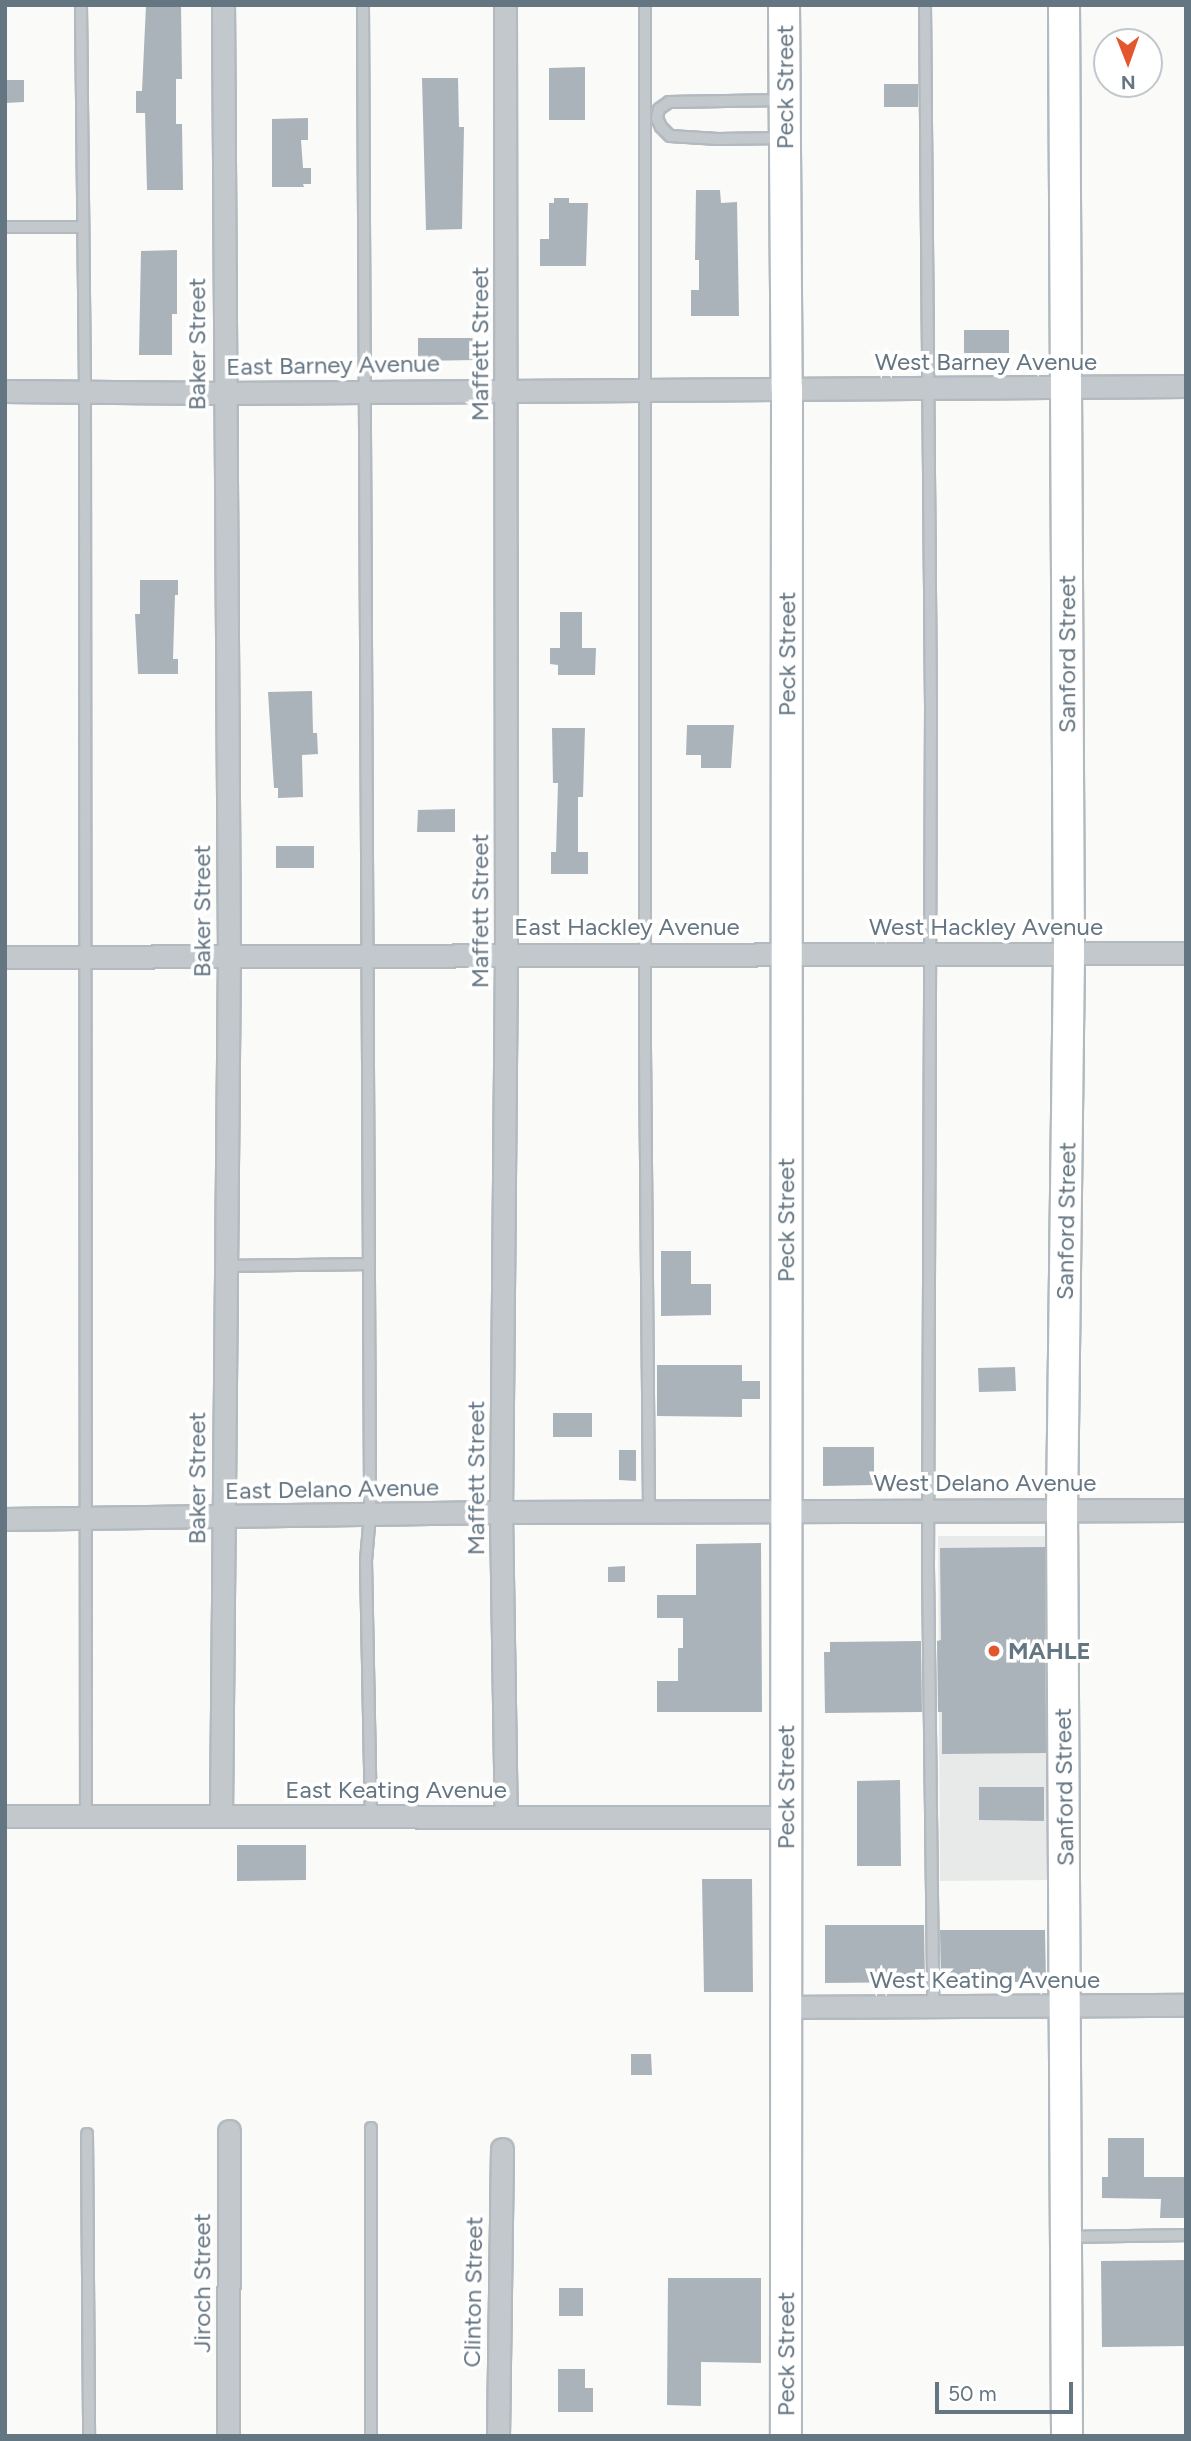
<!DOCTYPE html>
<html>
<head>
<meta charset="utf-8">
<style>
  body { margin:0 }
  #map { position:relative; width:1191px; height:2441px; overflow:hidden; background:#fafaf8; font-family:Figtree,sans-serif }
  div>[style] { position:absolute }
  .built>* { inset:0; background:#e8e9e9 }
  .building>* { inset:0; background:#aab3b9 }
  .roads { filter:drop-shadow(2px 0 #b3babf) drop-shadow(-2px 0 #b3babf) drop-shadow(0 2px #b3babf) drop-shadow(0 -2px #b3babf) }
  .lane>* { height:10px; margin:-5px; padding:0 5px; transform-origin:5px; border-radius:5px; background:#c3c8cc }
  .street>* { height:21px; margin:-10.5px; padding:0 10.5px; transform-origin:10.5px; border-radius:10.5px; background:#c3c8cc }
  .secondary>* { height:30px; margin:-15px; padding:0 15px; transform-origin:15px; border-radius:15px; background:#fff }
  .dots>* { width:19px; height:19px; translate:-50% -50%; box-sizing:border-box; border:4px solid #fff; border-radius:50% }
  span { translate:-50% -50%; white-space:nowrap; text-align:center; line-height:1.15; -webkit-text-stroke:7px #fff; paint-order:stroke }
  .street-label { font-size:24px; color:#657683 }
  .poi-label { font-size:24px; color:#657683; font-weight:700 }
  .left { translate:0 -50%; text-align:left }
  .frame { position:absolute; inset:0; border:7px solid #657683; pointer-events:none }
  .north { position:absolute; left:1093px; top:28px; width:70px; height:70px; box-sizing:border-box; background:#fff; border:2px solid #c1c8cd; border-radius:50%; rotate:179deg; font-size:19px; font-weight:700; line-height:28px; text-align:center; color:#657683 }
  .north::after { content:''; display:block; margin:auto; width:24px; height:32px; background:#e4572e; clip-path:polygon(50% 0,100% 100%,50% 72%,0 100%) }
  .scale { position:absolute; left:935px; top:2382px; width:138px; height:32px; box-sizing:border-box; border:4px solid #657683; border-top:0; padding-left:9px; font-size:21px; line-height:24px; white-space:nowrap; color:#657683; -webkit-text-stroke:5px #fff; paint-order:stroke }
</style>
</head>
<body>
<div id="map">
  <div class="built">
    <div style="clip-path:polygon(938px 1536px,1049px 1536px,1052px 1880px,940px 1881px)"></div>
  </div>
  <div class="building">
    <div style="clip-path:polygon(146px 5px,181px 5px,182px 79px,176px 79px,176px 124px,182px 124px,183px 190px,147px 190px,145px 113px,136px 113px,136px 91px,142px 91px)"></div>
    <div style="clip-path:polygon(585px 67px,585px 120px,549px 120px,549px 68px)"></div>
    <div style="clip-path:polygon(422px 78px,458px 78px,459px 127px,464px 127px,462px 229px,426px 230px)"></div>
    <div style="clip-path:polygon(5px 80px,24px 80px,24px 102px,5px 103px)"></div>
    <div style="clip-path:polygon(884px 84px,918px 84px,918px 107px,884px 107px)"></div>
    <div style="clip-path:polygon(308px 118px,308px 140px,301px 140px,303px 168px,311px 168px,311px 184px,303px 184px,304px 187px,272px 187px,272px 119px)"></div>
    <div style="clip-path:polygon(696px 190px,720px 190px,721px 203px,737px 202px,739px 316px,691px 316px,691px 290px,699px 290px,699px 260px,695px 260px)"></div>
    <div style="clip-path:polygon(554px 198px,569px 198px,569px 203px,588px 203px,586px 266px,540px 266px,540px 239px,549px 239px,549px 203px,554px 203px)"></div>
    <div style="clip-path:polygon(177px 250px,177px 314px,172px 314px,172px 355px,139px 355px,141px 251px)"></div>
    <div style="clip-path:polygon(964px 330px,1009px 330px,1009px 353px,964px 353px)"></div>
    <div style="clip-path:polygon(418px 338px,475px 338px,475px 360px,418px 361px)"></div>
    <div style="clip-path:polygon(140px 580px,178px 580px,178px 595px,175px 595px,173px 659px,178px 659px,178px 674px,138px 674px,135px 614px,140px 614px)"></div>
    <div style="clip-path:polygon(560px 612px,582px 612px,582px 648px,596px 648px,595px 675px,558px 675px,558px 665px,550px 664px,550px 648px,560px 648px)"></div>
    <div style="clip-path:polygon(312px 691px,313px 733px,317px 733px,318px 754px,302px 755px,303px 797px,278px 798px,278px 788px,274px 788px,268px 692px)"></div>
    <div style="clip-path:polygon(687px 725px,734px 725px,731px 768px,701px 768px,701px 755px,686px 755px)"></div>
    <div style="clip-path:polygon(552px 728px,585px 728px,583px 797px,578px 797px,578px 852px,588px 852px,588px 874px,551px 874px,551px 852px,556px 852px,558px 783px,553px 783px)"></div>
    <div style="clip-path:polygon(455px 809px,455px 832px,417px 832px,418px 810px)"></div>
    <div style="clip-path:polygon(276px 846px,314px 846px,314px 868px,276px 868px)"></div>
    <div style="clip-path:polygon(661px 1251px,691px 1251px,691px 1284px,711px 1284px,711px 1315px,661px 1316px)"></div>
    <div style="clip-path:polygon(657px 1365px,742px 1365px,742px 1381px,760px 1381px,760px 1399px,742px 1399px,742px 1417px,657px 1416px)"></div>
    <div style="clip-path:polygon(1015px 1367px,1016px 1391px,979px 1392px,978px 1368px)"></div>
    <div style="clip-path:polygon(553px 1413px,592px 1413px,592px 1437px,553px 1437px)"></div>
    <div style="clip-path:polygon(823px 1447px,874px 1447px,874px 1485px,823px 1486px)"></div>
    <div style="clip-path:polygon(619px 1450px,636px 1450px,636px 1481px,619px 1480px)"></div>
    <div style="clip-path:polygon(761px 1543px,762px 1712px,657px 1712px,657px 1681px,678px 1681px,678px 1648px,683px 1648px,683px 1618px,657px 1618px,657px 1595px,696px 1595px,696px 1544px)"></div>
    <div style="clip-path:polygon(1045px 1547px,1046px 1753px,942px 1754px,942px 1712px,938px 1712px,937px 1641px,941px 1640px,940px 1548px)"></div>
    <div style="clip-path:polygon(625px 1566px,625px 1582px,608px 1582px,608px 1567px)"></div>
    <div style="clip-path:polygon(921px 1641px,922px 1712px,825px 1713px,824px 1652px,830px 1652px,830px 1642px)"></div>
    <div style="clip-path:polygon(900px 1780px,901px 1866px,857px 1866px,857px 1781px)"></div>
    <div style="clip-path:polygon(979px 1787px,1044px 1787px,1044px 1821px,979px 1820px)"></div>
    <div style="clip-path:polygon(237px 1845px,306px 1845px,306px 1880px,237px 1881px)"></div>
    <div style="clip-path:polygon(702px 1879px,752px 1879px,753px 1992px,704px 1992px)"></div>
    <div style="clip-path:polygon(825px 1925px,924px 1925px,925px 1982px,825px 1983px)"></div>
    <div style="clip-path:polygon(940px 1930px,1045px 1930px,1046px 1982px,941px 1982px)"></div>
    <div style="clip-path:polygon(631px 2054px,651px 2054px,652px 2075px,631px 2075px)"></div>
    <div style="clip-path:polygon(1108px 2138px,1144px 2138px,1144px 2177px,1186px 2177px,1186px 2218px,1160px 2218px,1161px 2199px,1102px 2198px,1102px 2177px,1108px 2177px)"></div>
    <div style="clip-path:polygon(1186px 2260px,1186px 2346px,1102px 2347px,1101px 2261px)"></div>
    <div style="clip-path:polygon(668px 2278px,761px 2278px,761px 2363px,701px 2362px,701px 2406px,667px 2405px)"></div>
    <div style="clip-path:polygon(559px 2288px,583px 2288px,583px 2316px,559px 2316px)"></div>
    <div style="clip-path:polygon(558px 2369px,585px 2369px,585px 2388px,593px 2388px,593px 2412px,558px 2412px)"></div>
  </div>
  <div class="roads">
    <div class="lane">
      <div style="left:81px;top:5px;width:386px;rotate:89.4deg"></div>
      <div style="left:85px;top:391px;width:1426px;rotate:89.96deg"></div>
      <div style="left:363px;top:5px;width:1509px;rotate:89.73deg"></div>
      <div style="left:370px;top:1514px;width:47px;rotate:94.9deg"></div>
      <div style="left:366px;top:1561px;width:255px;rotate:88.9deg"></div>
      <div style="left:645px;top:5px;width:1043px;rotate:90deg"></div>
      <div style="left:645px;top:1048px;width:463px;rotate:89.5deg"></div>
      <div style="left:925px;top:5px;width:704px;rotate:89.51deg"></div>
      <div style="left:931px;top:709px;width:858px;rotate:90.2deg"></div>
      <div style="left:928px;top:1567px;width:439px;rotate:89.3deg"></div>
      <div style="left:782px;top:138px;width:64px;rotate:179.1deg"></div>
      <div style="left:718px;top:139px;width:48px;rotate:-176.4deg"></div>
      <div style="left:670px;top:136px;width:13px;rotate:-135deg"></div>
      <div style="left:661px;top:127px;width:10px;rotate:-114deg"></div>
      <div style="left:657px;top:118px;width:9px;rotate:-77deg"></div>
      <div style="left:659px;top:109px;width:12px;rotate:-35deg"></div>
      <div style="left:669px;top:102px;width:114px;rotate:-1deg"></div>
      <div style="left:5px;top:227px;width:78px"></div>
      <div style="left:225px;top:1266px;width:143px;rotate:-0.8deg"></div>
      <div style="left:371px;top:2128px;width:308px;rotate:90deg"></div>
      <div style="left:87px;top:2134px;width:302px;rotate:89.6deg"></div>
      <div style="left:1070px;top:2237px;width:116px;rotate:-1deg"></div>
    </div>
    <div class="street">
      <div style="left:505px;top:5px;width:949px;rotate:89.94deg"></div>
      <div style="left:506px;top:954px;width:558px;rotate:90.51deg"></div>
      <div style="left:501px;top:1512px;width:304px;rotate:89.1deg"></div>
      <div style="left:5px;top:391px;width:219px;rotate:0.5deg"></div>
      <div style="left:224px;top:393px;width:962px;rotate:-0.42deg"></div>
      <div style="left:5px;top:957px;width:1181px;rotate:-0.19deg"></div>
      <div style="left:5px;top:1519px;width:496px;rotate:-0.8deg"></div>
      <div style="left:501px;top:1512px;width:685px;rotate:-0.17deg"></div>
      <div style="left:5px;top:1816px;width:781px;rotate:0.07deg"></div>
      <div style="left:221px;top:1816px;width:860px;rotate:-89.47deg"></div>
      <div style="left:229px;top:956px;width:951px;rotate:-90.36deg"></div>
      <div style="left:786px;top:2007px;width:400px;rotate:-0.3deg"></div>
      <div style="left:228px;top:2436px;width:305px;rotate:-89.8deg"></div>
      <div style="left:498px;top:2436px;width:287px;rotate:-89.2deg"></div>
    </div>
    <div class="secondary">
      <div style="left:784px;top:5px;width:384px;rotate:89.6deg"></div>
      <div style="left:787px;top:389px;width:2047px;rotate:90.03deg"></div>
      <div style="left:1064px;top:5px;width:949px;rotate:89.7deg"></div>
      <div style="left:1069px;top:954px;width:555px;rotate:90.72deg"></div>
      <div style="left:1062px;top:1509px;width:927px;rotate:89.69deg"></div>
    </div>
  </div>
  <div class="dots">
    <div style="left:994px;top:1651px;background:#e4572e"></div>
  </div>
  <div class="street-label">
    <span style="left:785px;top:87px;rotate:-90deg">Peck Street</span>
    <span style="left:197px;top:344px;rotate:-90deg">Baker Street</span>
    <span style="left:480px;top:344px;rotate:-90deg">Maffett Street</span>
    <span style="left:986px;top:362px">West Barney Avenue</span>
    <span style="left:333px;top:365px;rotate:-1deg">East Barney Avenue</span>
    <span style="left:787px;top:654px;rotate:-90deg">Peck Street</span>
    <span style="left:1067px;top:654px;rotate:-90deg">Sanford Street</span>
    <span style="left:202px;top:911px;rotate:-90deg">Baker Street</span>
    <span style="left:480px;top:911px;rotate:-90deg">Maffett Street</span>
    <span style="left:627px;top:927px">East Hackley Avenue</span>
    <span style="left:986px;top:927px">West Hackley Avenue</span>
    <span style="left:786px;top:1220px;rotate:-90deg">Peck Street</span>
    <span style="left:1066px;top:1221px;rotate:-89deg">Sanford Street</span>
    <span style="left:197px;top:1478px;rotate:-90deg">Baker Street</span>
    <span style="left:476px;top:1478px;rotate:-90deg">Maffett Street</span>
    <span style="left:985px;top:1483px">West Delano Avenue</span>
    <span style="left:332px;top:1489px;rotate:-1deg">East Delano Avenue</span>
    <span style="left:786px;top:1787px;rotate:-90deg">Peck Street</span>
    <span style="left:1064px;top:1787px;rotate:-91deg">Sanford Street</span>
    <span style="left:396px;top:1790px">East Keating Avenue</span>
    <span style="left:985px;top:1980px">West Keating Avenue</span>
    <span style="left:202px;top:2283px;rotate:-90deg">Jiroch Street</span>
    <span style="left:473px;top:2292px;rotate:-89deg">Clinton Street</span>
    <span style="left:786px;top:2354px;rotate:-90deg">Peck Street</span>
  </div>
  <div class="poi-label">
    <span class="left" style="left:1008px;top:1651px">MAHLE</span>
  </div>
  <div class="frame"></div>
  <div class="north">N</div>
  <div class="scale">50 m</div>
</div>
</body>
</html>
